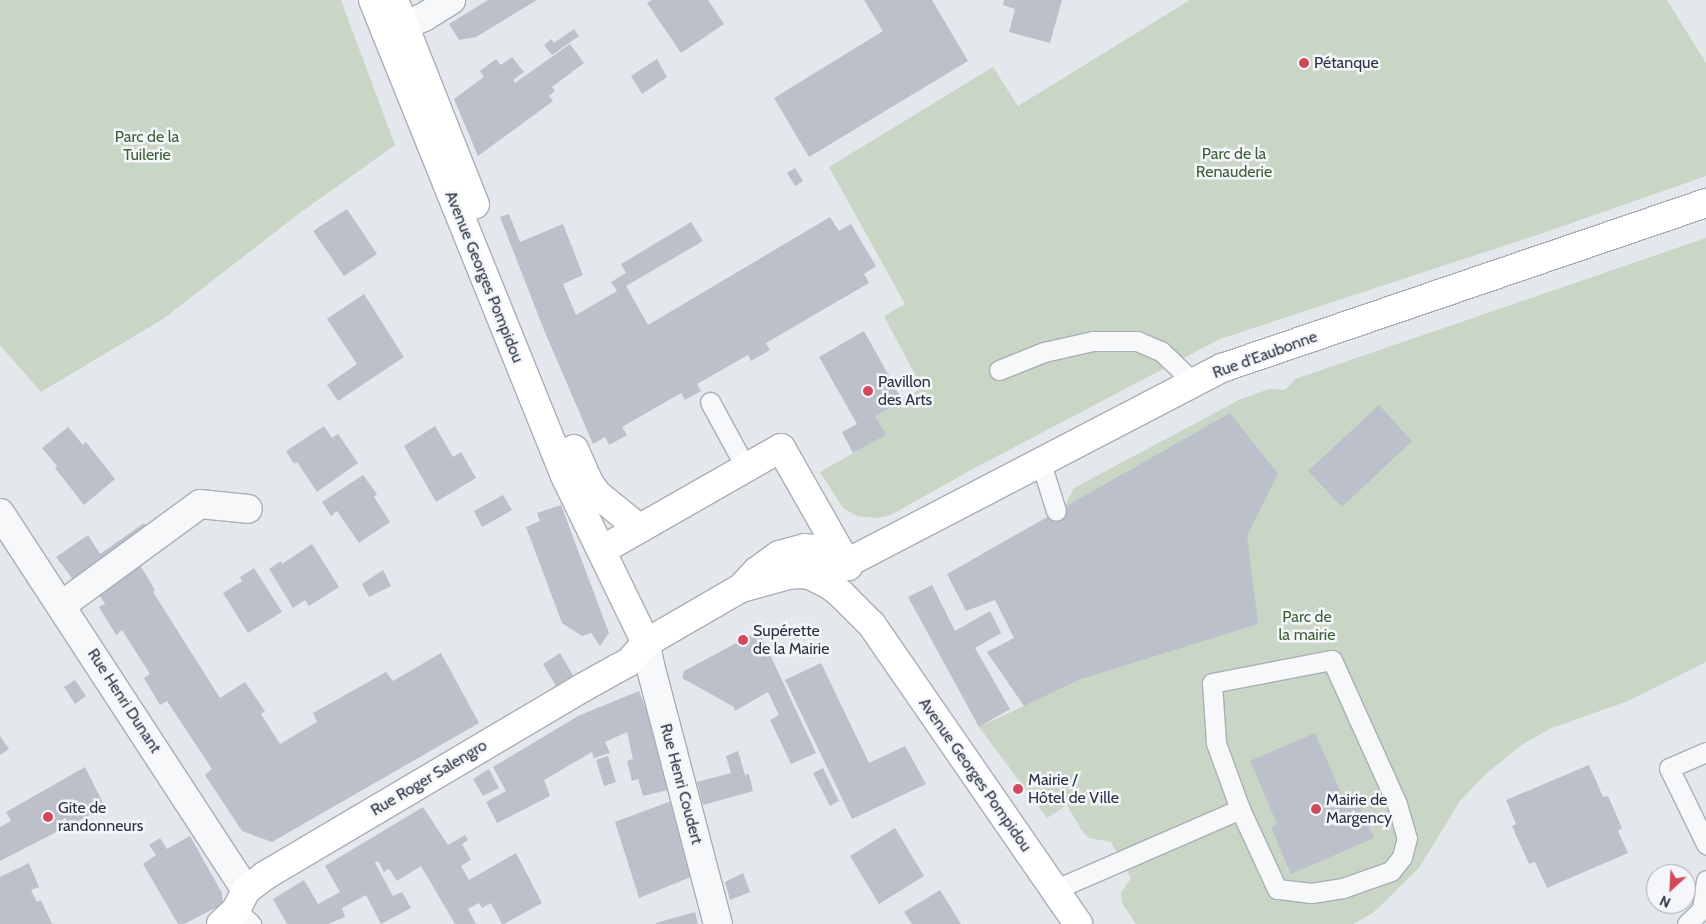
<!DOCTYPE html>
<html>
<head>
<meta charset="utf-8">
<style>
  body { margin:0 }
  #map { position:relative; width:1706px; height:924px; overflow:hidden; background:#e4e7ec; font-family:Cabin,sans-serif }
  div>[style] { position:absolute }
  .green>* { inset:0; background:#c9d6c5 }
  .building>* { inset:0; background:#bbc0ca }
  .roads { filter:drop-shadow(1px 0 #a9aeb7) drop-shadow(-1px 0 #a9aeb7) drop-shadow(0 1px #a9aeb7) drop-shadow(0 -1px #a9aeb7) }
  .lane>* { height:19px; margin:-9.5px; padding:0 9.5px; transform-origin:9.5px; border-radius:9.5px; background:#f7f8fa }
  .street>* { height:28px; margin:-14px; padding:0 14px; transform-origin:14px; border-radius:14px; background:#f7f8fa }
  .secondary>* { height:28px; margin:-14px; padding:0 14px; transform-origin:14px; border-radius:14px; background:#fff }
  .dots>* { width:14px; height:14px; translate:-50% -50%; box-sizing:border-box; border:2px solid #f4f6f9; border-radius:50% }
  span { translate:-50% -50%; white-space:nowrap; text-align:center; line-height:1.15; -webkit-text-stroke:5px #f4f6f9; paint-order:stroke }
  .poi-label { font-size:16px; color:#2b3445 }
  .left { translate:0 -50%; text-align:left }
  .park-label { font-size:16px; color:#3f6138 }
  .street-label { font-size:16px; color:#2b3445 }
  .north { position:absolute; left:1646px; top:864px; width:50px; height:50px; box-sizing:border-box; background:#f4f6f9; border:1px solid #a4a8b1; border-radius:50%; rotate:205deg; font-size:14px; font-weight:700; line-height:20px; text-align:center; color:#2b3445 }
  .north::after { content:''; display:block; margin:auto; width:18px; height:22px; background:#d1495b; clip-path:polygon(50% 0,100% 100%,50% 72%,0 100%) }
</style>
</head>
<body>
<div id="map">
  <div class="green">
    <div style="clip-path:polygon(0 0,341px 0,395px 145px,301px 212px,163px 319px,41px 392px,0 345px)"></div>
    <div style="clip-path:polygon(1190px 0,1667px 0,1706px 63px,1706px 176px,1543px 233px,1220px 339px,969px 471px,891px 515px,878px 518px,857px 516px,843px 508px,820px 472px,885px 435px,875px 416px,922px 388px,884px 316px,905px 304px,829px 167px,993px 67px,1018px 106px)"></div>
    <div style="clip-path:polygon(1706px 238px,1706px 662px,1628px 701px,1549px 729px,1520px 746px,1486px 774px,1460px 801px,1419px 868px,1373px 913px,1353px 924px,1136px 924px,1122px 903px,1121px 893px,1131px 878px,1111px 842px,1089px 838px,1082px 831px,1067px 805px,1047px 818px,979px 727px,1081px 679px,1087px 534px,1065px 505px,1074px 488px,1239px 400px,1269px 389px,1285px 390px,1295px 379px)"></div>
  </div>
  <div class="building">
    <div style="clip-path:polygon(488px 0,537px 0,476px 37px,459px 40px,449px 24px)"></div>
    <div style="clip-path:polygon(652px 0,708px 0,724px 24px,681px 53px,647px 3px)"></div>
    <div style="clip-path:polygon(864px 0,932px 0,968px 61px,809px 157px,774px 98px,883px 31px)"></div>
    <div style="clip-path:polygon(1004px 0,1062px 0,1050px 43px,1009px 32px,1015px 9px,1003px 5px)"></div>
    <div style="clip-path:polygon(574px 29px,579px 36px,552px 55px,544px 45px,551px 39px,554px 43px)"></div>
    <div style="clip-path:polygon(570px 44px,584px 63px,552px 87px,555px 91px,549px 96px,553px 101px,478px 156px,454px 99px,484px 77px,480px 71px,496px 59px,501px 65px,512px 57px,524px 72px,513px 80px,515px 83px)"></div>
    <div style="clip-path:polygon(657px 59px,667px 77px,642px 94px,631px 76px)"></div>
    <div style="clip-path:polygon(795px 168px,803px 181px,795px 186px,787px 173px)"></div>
    <div style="clip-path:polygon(347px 209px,377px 254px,344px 276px,313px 231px)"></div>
    <div style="clip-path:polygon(509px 214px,520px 242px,563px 224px,583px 275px,563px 284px,576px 315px,617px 291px,611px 282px,626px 273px,621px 264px,691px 222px,703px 241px,626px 286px,648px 325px,830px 217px,839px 231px,851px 224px,876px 266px,864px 274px,869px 283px,766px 343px,770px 350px,751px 361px,748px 355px,697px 384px,701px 391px,685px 400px,681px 393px,622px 427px,627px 435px,609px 445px,605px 437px,593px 444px,544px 330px,500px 217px)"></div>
    <div style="clip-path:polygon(364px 294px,404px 357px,338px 401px,327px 385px,357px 364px,327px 319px)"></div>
    <div style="clip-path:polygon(864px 331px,903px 401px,875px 416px,886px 435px,853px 453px,842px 432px,857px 424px,819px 357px)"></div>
    <div style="clip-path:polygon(1379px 405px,1412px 441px,1342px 507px,1308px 471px)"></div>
    <div style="clip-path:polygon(1230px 413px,1278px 474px,1247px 536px,1258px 624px,1081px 679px,1024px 706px,987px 652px,1014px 638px,995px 600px,966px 611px,947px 574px)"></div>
    <div style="clip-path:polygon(324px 426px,332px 438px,338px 434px,358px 463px,317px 492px,297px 462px,294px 464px,286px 451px)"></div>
    <div style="clip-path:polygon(435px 426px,453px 457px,461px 452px,476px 478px,436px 502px,404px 446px)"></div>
    <div style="clip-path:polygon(68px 427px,83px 445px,86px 442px,115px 479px,84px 505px,55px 468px,57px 466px,42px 448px)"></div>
    <div style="clip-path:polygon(363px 475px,377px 494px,374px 497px,390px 522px,359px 543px,337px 511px,331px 516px,322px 502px)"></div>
    <div style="clip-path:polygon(503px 495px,512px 510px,482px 527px,474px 511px)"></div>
    <div style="clip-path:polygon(561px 505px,609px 633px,600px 646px,591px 633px,582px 636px,562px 623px,526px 527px,540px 521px,537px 513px)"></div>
    <div style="clip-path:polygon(144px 523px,149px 531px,138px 562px,155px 590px,153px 592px,220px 698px,245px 682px,265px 711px,261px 714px,280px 744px,317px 722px,313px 713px,386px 672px,393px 681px,441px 653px,479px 723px,272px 842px,242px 831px,205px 775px,212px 769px,167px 701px,160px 705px,144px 678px,150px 674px,122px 630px,116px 635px,99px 607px,105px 604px,86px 574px,74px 581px,56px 557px,88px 535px,100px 554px)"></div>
    <div style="clip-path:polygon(312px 544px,339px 587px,309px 606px,305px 600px,293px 608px,269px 569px,281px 561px,282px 564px)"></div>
    <div style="clip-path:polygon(254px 568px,282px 612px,248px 633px,223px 593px,242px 581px,240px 577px)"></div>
    <div style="clip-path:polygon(383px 570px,391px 586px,369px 597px,362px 584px)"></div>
    <div style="clip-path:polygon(932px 585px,955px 631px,990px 611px,1001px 633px,975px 648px,1010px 709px,979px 727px,908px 597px)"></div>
    <div style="clip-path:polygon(759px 631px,816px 753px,791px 764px,770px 720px,779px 715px,768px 692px,735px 711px,734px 707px,682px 678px,684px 671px)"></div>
    <div style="clip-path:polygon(560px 653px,574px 677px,556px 686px,543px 664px)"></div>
    <div style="clip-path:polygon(821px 663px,869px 763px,905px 746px,926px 784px,852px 819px,785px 680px)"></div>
    <div style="clip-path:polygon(75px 680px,86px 696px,75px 704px,64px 687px)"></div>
    <div style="clip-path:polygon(639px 691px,651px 722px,668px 790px,643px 796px,638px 779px,632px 781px,627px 761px,633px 759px,627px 732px,605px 742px,610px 753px,594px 758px,592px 752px,544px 780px,550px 796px,497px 823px,486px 802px,506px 791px,493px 767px,578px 716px)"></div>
    <div style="clip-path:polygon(1315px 733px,1342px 795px,1353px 791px,1374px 838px,1291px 874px,1271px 827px,1277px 824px,1250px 761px)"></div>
    <div style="clip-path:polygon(0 736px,9px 749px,0 755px)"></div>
    <div style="clip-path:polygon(738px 751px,745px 775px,749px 774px,753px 791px,703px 805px,697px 782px,731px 773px,726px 756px)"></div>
    <div style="clip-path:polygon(608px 756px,616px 782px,604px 786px,596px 760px)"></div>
    <div style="clip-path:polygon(1589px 765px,1603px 797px,1608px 796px,1622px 828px,1618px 831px,1628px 853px,1547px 888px,1535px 862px,1529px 864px,1512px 826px,1516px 824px,1506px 800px)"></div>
    <div style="clip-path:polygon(85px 767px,105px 807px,0 861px,0 827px,11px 821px,6px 812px)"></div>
    <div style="clip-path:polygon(823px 768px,839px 801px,830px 806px,813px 773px)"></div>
    <div style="clip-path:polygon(489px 769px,499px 788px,483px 796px,473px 779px)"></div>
    <div style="clip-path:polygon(671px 801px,691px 877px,639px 898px,615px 822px)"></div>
    <div style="clip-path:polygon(423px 807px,448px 845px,465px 835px,468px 840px,462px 844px,471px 860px,461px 866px,469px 880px,516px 853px,542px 903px,504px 924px,502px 924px,491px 903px,482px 908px,479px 903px,468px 909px,476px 924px,455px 924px,421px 866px,397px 881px,389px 869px,384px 872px,378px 861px,375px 863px,393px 896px,402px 892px,411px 908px,381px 924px,366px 895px,342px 908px,345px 917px,328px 924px,287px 924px,273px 899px,304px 880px,318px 904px,340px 892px,325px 866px)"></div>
    <div style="clip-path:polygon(895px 828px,924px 876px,879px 904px,850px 856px)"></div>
    <div style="clip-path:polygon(190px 836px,222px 893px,223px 904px,184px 924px,178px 924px,143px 864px,156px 855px,149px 845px,160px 838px,167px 849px)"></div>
    <div style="clip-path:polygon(29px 863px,39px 887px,31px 890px,37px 902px,41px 900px,52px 924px,0 924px,0 877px)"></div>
    <div style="clip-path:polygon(743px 873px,750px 892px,730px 900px,725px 882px)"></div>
    <div style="clip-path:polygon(940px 890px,961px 924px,912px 924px,904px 912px)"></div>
    <div style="clip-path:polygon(695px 912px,698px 924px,656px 924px,656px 923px)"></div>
  </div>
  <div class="roads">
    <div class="lane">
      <div style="left:999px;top:370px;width:48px;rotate:-21.8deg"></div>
      <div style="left:1044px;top:352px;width:50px;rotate:-12.7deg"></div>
      <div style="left:1093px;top:341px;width:44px"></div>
      <div style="left:1137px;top:341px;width:26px;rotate:23deg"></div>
      <div style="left:1161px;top:351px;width:46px;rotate:44.1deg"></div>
      <div style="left:710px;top:402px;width:75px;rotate:61.4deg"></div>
      <div style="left:1041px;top:463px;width:50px;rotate:72.6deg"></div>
      <div style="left:1332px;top:660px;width:158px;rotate:65.7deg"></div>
      <div style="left:1397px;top:804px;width:35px;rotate:74deg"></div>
      <div style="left:1407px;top:838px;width:20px;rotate:105deg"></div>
      <div style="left:1402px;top:857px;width:18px;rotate:128deg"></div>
      <div style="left:1391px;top:871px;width:51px;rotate:160.5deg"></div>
      <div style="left:1343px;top:888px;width:32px;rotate:171deg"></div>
      <div style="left:1311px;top:893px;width:34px;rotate:-173deg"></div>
      <div style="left:1277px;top:889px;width:88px;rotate:-114.8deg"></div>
      <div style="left:1240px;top:809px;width:70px;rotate:-110deg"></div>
      <div style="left:1216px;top:743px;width:60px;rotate:-93.8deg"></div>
      <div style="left:1212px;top:683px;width:122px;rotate:-10.9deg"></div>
      <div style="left:1706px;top:752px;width:40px;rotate:156.6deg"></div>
      <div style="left:1669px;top:768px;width:85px;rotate:64deg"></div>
      <div style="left:1054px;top:890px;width:203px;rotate:-23.5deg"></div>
      <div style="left:236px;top:910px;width:21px;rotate:43deg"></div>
      <div style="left:1687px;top:924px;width:21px;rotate:-45deg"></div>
      <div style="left:1702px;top:909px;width:29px;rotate:-82deg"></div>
    </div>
    <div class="street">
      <div style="left:386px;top:33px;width:41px;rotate:-22.8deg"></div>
      <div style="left:424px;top:17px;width:32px;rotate:-32deg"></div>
      <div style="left:0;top:513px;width:450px;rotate:56.9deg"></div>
      <div style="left:62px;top:605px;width:171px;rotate:-36.2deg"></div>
      <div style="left:200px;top:504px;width:48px;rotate:5.9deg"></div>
      <div style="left:646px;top:643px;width:22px;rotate:80deg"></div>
      <div style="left:650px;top:665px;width:268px;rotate:75.3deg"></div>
    </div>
    <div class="secondary">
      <div style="left:373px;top:0;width:513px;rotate:68.03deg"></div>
      <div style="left:565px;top:476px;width:186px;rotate:64.1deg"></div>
      <div style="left:646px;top:643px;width:110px;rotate:-30.1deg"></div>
      <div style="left:741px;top:588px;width:23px;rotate:-47deg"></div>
      <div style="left:757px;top:571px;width:27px;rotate:-36deg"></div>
      <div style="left:779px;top:555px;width:27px;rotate:-15deg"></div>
      <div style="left:805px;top:548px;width:16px;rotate:7deg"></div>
      <div style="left:821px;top:550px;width:29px;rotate:27deg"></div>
      <div style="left:394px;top:0;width:220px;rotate:68.4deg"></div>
      <div style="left:574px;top:449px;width:37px;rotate:66deg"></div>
      <div style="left:589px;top:483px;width:14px;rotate:54deg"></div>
      <div style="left:597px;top:494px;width:55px;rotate:39.1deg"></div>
      <div style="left:602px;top:550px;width:206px;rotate:-29.7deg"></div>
      <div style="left:781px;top:448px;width:136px;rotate:60.4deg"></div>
      <div style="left:847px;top:563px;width:423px;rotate:-27.5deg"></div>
      <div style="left:1222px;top:368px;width:511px;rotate:-18.82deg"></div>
      <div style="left:745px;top:587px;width:45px;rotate:-15.6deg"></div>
      <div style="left:788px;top:575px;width:13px;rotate:-4deg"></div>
      <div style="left:801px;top:574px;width:9px;rotate:6deg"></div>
      <div style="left:810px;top:575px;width:22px;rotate:27deg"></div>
      <div style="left:830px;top:585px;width:14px;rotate:39deg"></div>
      <div style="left:841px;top:594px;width:44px;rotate:45deg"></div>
      <div style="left:872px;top:625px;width:363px;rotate:55.4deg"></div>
      <div style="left:221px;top:924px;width:21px;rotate:-43deg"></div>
      <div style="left:236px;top:910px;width:22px;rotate:-63deg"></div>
      <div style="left:246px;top:890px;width:25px;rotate:-37deg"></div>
      <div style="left:266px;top:875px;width:367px;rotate:-30.6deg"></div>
      <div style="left:582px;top:688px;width:41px;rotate:-29.1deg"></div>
      <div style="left:618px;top:668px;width:13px;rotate:-29deg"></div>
      <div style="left:629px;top:662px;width:25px;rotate:-48deg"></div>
    </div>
  </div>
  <div class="dots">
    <div style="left:1304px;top:63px;background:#d1495b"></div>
    <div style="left:868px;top:391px;background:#d1495b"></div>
    <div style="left:743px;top:640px;background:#d1495b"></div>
    <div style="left:1018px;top:789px;background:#d1495b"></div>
    <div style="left:1316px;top:809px;background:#d1495b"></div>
    <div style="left:48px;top:817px;background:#d1495b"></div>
  </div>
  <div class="poi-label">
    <span class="left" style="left:1314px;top:63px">Pétanque</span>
    <span class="left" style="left:878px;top:391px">Pavillon<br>des Arts</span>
    <span class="left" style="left:753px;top:640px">Supérette<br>de la Mairie</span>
    <span class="left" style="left:1028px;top:789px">Mairie /<br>Hôtel de Ville</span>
    <span class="left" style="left:1326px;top:809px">Mairie de<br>Margency</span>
    <span class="left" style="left:58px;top:817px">Gite de<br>randonneurs</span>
  </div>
  <div class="park-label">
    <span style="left:147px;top:146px">Parc de la<br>Tuilerie</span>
    <span style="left:1234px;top:163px">Parc de la<br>Renauderie</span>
    <span style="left:1307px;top:626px">Parc de<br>la mairie</span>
  </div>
  <div class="street-label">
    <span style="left:484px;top:277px;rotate:68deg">Avenue Georges Pompidou</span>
    <span style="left:1265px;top:355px;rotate:-20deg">Rue d'Eaubonne</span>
    <span style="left:124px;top:701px;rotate:57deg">Rue Henri Dunant</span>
    <span style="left:975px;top:775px;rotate:55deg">Avenue Georges Pompidou</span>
    <span style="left:429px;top:778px;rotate:-31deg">Rue Roger Salengro</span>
    <span style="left:681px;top:784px;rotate:75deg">Rue Henri Coudert</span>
  </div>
  <div class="north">N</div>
</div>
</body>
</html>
